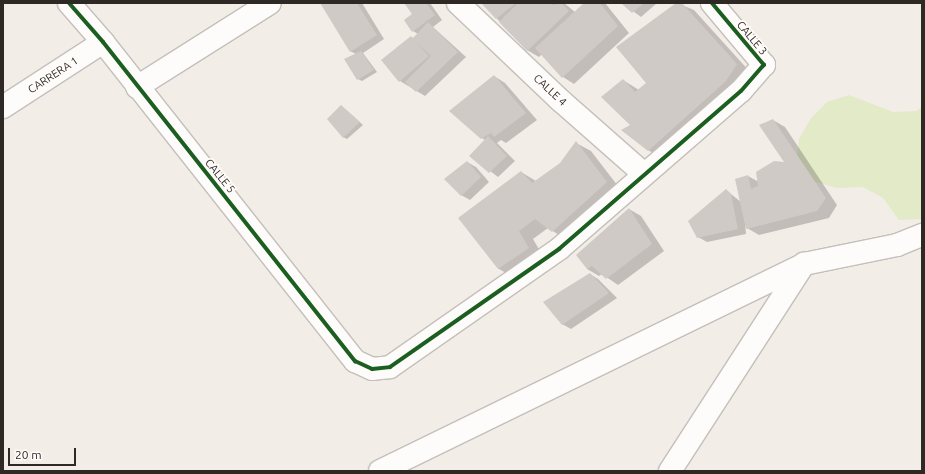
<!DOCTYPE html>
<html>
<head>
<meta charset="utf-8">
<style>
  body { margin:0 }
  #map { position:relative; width:925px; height:474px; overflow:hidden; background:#f3ede7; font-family:Ubuntu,sans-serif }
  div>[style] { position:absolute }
  .green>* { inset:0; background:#e2eac8 }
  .shadow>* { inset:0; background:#0003 }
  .building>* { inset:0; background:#cfcac5 }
  .roads { filter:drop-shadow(1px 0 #c4bfba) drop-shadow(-1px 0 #c4bfba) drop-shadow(0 1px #c4bfba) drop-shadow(0 -1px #c4bfba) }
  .minor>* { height:22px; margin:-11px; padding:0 11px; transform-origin:11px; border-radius:11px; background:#fdfcfb }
  .cycleway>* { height:4px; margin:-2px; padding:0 2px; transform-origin:2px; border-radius:2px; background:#1b5e20 }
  span { translate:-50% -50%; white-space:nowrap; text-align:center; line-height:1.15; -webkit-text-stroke:3.5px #fffcfa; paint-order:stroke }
  .street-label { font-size:11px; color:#2e2925 }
  .frame { position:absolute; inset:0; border:4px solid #2e2925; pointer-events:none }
  .scale { position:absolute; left:8px; top:448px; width:68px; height:18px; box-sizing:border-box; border:2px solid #2e2925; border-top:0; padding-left:5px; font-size:12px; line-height:14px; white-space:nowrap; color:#2e2925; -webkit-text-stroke:3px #fffcfa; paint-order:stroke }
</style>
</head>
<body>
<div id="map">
  <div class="green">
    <div style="clip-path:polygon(849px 95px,893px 112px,916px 111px,922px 107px,922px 219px,899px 220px,883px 198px,863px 187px,837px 188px,813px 181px,796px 165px,799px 139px,811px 118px,827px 102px)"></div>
  </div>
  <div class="shadow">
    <div style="clip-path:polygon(322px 3px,362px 3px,384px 39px,363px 53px,377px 72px,362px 81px,358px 79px,356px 54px,350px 51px)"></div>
    <div style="clip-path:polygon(405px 3px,430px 3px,442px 20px,433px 27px,466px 57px,425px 96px,400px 81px,414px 39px,418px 34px,413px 31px,414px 14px)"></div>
    <div style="clip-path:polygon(482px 3px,564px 3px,575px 12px,585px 3px,605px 3px,629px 33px,574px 84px,563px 77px,542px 54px,539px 57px,527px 50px)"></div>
    <div style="clip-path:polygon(622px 3px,657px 3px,641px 17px)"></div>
    <div style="clip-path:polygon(677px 3px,694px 10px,751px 73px,663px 159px,648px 150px,631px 125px,623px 80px,639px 90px,648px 83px)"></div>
    <div style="clip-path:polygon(494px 76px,505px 83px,537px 120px,506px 143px,501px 140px,497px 143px,515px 161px,498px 177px,471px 156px,485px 140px,482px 138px)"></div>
    <div style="clip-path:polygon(345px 109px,363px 125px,347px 139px,343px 137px)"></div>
    <div style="clip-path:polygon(773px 120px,785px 127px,837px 205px,829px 218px,759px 235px,747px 228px,744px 213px,746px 234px,707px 242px,698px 237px,726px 190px,741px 202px,748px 176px,759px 182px,786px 164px)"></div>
    <div style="clip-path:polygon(576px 143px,591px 151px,621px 190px,567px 240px,548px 228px,533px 239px,543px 256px,513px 277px,499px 269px,459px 218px,521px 172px,536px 181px,561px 164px)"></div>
    <div style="clip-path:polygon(467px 162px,476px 167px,489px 182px,470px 200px,461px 195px)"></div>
    <div style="clip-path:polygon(629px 209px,641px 216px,664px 251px,618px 285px,602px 274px,599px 276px,587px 269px)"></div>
    <div style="clip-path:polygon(590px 274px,598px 279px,617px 298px,571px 329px,562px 324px)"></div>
  </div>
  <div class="building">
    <div style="clip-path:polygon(320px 3px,357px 3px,377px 35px,350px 52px)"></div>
    <div style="clip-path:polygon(404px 3px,426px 3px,435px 15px,412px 32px,404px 20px,412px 14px)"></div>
    <div style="clip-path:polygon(481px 3px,516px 3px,496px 19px)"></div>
    <div style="clip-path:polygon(518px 3px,551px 3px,553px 5px,562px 3px,569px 11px,527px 51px,499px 22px)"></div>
    <div style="clip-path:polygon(584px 3px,600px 3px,618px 26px,562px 78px,535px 48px)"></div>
    <div style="clip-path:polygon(621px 3px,644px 3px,632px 13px)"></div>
    <div style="clip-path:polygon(676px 3px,682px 3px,737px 64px,726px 81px,648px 151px,621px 130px,630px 125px,601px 97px,623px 79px,635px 92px,646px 83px,616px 47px)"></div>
    <div style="clip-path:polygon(428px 22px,458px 52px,416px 92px,405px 82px,431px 56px,416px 42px,429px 56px,399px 82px,381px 60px,411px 36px,413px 38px)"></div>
    <div style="clip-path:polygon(361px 51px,374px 70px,357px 80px,344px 59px)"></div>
    <div style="clip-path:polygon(494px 75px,526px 113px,494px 137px,491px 133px,481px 139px,449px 111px)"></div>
    <div style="clip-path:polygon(341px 105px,360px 122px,343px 138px,327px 119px)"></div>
    <div style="clip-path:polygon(773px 119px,826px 198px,817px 211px,746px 229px,735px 179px,748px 175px,751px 189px,758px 186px,756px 172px,774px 161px,784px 162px,759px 125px)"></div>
    <div style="clip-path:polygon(488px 136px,507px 156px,489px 173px,469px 156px)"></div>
    <div style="clip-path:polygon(576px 141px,607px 182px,552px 232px,535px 219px,519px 231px,529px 248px,498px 269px,458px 218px,521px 171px,532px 183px,560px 163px)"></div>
    <div style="clip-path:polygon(467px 161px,481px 177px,461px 196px,444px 179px)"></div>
    <div style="clip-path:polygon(726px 189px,731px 194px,738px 229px,697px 238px,688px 221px)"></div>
    <div style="clip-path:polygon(629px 208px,652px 244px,606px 279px,592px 266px,587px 269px,576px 255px)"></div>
    <div style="clip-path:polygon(590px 273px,609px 293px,562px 325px,543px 302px)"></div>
  </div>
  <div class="roads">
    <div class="minor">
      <div style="left:69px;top:3px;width:52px;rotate:48.9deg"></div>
      <div style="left:103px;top:42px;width:407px;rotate:51.7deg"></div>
      <div style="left:355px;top:361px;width:19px;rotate:25deg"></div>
      <div style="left:372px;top:369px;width:18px;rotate:-6deg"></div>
      <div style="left:390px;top:367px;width:206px;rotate:-34.9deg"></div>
      <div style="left:559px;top:249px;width:241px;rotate:-41deg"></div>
      <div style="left:741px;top:91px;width:35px;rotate:-49deg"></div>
      <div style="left:764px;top:65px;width:81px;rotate:-130deg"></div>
      <div style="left:458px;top:3px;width:141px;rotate:43.6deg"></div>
      <div style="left:560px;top:100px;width:112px;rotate:41.4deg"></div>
      <div style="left:137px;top:87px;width:157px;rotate:-32.3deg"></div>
      <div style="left:3px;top:107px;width:119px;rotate:-33deg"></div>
      <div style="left:380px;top:471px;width:472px;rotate:-26deg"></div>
      <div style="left:804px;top:264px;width:95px;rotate:-11.5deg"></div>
      <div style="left:897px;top:245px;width:27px;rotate:-22deg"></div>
      <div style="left:670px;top:471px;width:247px;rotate:-57.1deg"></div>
    </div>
  </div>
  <div class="cycleway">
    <div style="left:69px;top:3px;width:52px;rotate:48.9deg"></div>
    <div style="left:103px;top:42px;width:407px;rotate:51.7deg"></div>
    <div style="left:355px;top:361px;width:19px;rotate:25deg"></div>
    <div style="left:372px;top:369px;width:18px;rotate:-6deg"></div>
    <div style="left:390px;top:367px;width:206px;rotate:-34.9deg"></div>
    <div style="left:559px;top:249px;width:241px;rotate:-41deg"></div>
    <div style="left:741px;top:91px;width:35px;rotate:-49deg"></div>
    <div style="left:764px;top:65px;width:81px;rotate:-130deg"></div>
  </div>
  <div class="street-label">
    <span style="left:752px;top:38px;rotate:50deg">CALLE 3</span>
    <span style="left:53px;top:75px;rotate:-33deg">CARRERA 1</span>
    <span style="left:550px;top:90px;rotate:43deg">CALLE 4</span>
    <span style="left:220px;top:176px;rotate:51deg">CALLE 5</span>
  </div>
  <div class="frame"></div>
  <div class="scale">20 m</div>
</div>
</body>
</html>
